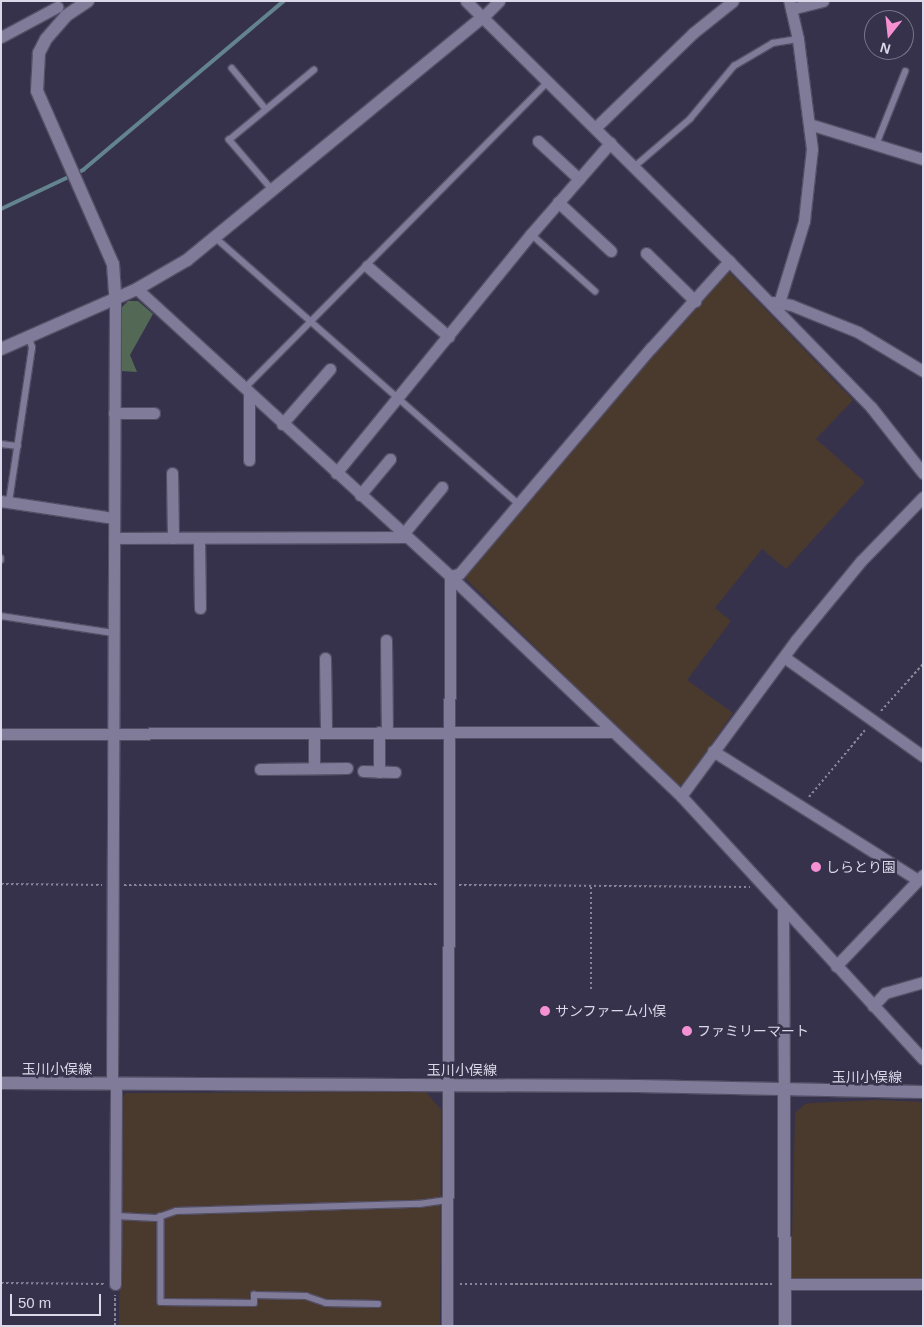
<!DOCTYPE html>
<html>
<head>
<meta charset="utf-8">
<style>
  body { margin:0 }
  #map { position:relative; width:924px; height:1327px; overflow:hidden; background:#36324b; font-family:Arial,"Noto Sans JP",sans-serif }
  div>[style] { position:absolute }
  .industrial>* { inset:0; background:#4a3a2e }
  .forest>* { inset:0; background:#536955 }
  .stream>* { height:4px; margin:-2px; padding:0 2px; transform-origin:2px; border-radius:2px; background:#63848e }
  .path>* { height:2px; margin-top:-1px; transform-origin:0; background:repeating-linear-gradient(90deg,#888599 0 2.5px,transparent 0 5px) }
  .roads { filter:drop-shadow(1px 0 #534f65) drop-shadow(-1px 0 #534f65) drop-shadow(0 1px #534f65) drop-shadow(0 -1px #534f65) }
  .lane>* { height:5.5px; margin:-2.75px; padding:0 2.75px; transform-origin:2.75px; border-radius:2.75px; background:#7f7b99 }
  .street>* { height:11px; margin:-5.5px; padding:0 5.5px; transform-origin:5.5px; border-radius:5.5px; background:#7f7b99 }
  .secondary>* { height:12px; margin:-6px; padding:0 6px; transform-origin:6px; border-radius:6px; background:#7f7b99 }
  .dots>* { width:14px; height:14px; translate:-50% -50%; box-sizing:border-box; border:2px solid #36324b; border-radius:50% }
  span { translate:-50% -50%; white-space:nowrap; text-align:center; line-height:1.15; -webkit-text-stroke:5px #36324b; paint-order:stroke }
  .poi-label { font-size:14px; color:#dbd9e9 }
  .left { translate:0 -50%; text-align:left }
  .street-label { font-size:14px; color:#dbd9e9 }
  .frame { position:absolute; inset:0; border:2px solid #dbd9e9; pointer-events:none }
  .north { position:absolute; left:864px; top:10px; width:50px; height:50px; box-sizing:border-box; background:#36324b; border:1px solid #78758a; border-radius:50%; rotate:196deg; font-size:14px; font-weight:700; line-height:20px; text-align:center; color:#dbd9e9 }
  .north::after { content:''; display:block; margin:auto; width:18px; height:22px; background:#f591d2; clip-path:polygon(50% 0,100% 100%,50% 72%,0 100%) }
  .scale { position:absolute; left:10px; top:1294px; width:91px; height:22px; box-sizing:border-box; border:2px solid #dbd9e9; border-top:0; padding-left:6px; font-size:15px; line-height:18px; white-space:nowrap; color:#dbd9e9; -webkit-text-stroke:4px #36324b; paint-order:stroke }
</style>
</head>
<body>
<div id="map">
  <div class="industrial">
    <div style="clip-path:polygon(724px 272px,730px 273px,853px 400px,816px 439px,865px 482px,786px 569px,762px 549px,715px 608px,731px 621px,687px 680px,733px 713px,683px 785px,677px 786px,463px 576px)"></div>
    <div style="clip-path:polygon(426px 1092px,441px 1110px,440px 1326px,119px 1326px,122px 1098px,126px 1093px)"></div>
    <div style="clip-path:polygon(877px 1100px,923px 1102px,923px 1281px,791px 1280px,795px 1113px,805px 1104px,812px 1103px)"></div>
  </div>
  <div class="forest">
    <div style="clip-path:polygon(128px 301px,138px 301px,153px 314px,130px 355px,137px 372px,121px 371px,121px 308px)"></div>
  </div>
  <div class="stream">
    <div style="left:1px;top:209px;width:91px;rotate:-25.4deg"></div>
    <div style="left:83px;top:170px;width:263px;rotate:-40.1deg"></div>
  </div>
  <div class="path">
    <div style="left:881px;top:711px;width:63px;rotate:-48.2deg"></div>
    <div style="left:809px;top:797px;width:87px;rotate:-50.1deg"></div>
    <div style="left:1px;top:884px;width:101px;rotate:0.6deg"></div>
    <div style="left:124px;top:885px;width:313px;rotate:-0.2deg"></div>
    <div style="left:459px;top:885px;width:291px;rotate:0.4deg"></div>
    <div style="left:591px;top:989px;width:103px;rotate:-90deg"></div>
    <div style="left:1px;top:1283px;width:103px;rotate:0.6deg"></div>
    <div style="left:460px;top:1284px;width:312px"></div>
    <div style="left:115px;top:1326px;width:31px;rotate:-90deg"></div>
  </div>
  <div class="roads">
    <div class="lane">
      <div style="left:232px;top:68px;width:53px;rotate:50.3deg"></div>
      <div style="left:876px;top:145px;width:79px;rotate:-68.3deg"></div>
      <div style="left:634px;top:167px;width:74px;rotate:-40.6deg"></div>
      <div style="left:690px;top:119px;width:69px;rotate:-50.3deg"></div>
      <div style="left:734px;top:66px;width:45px;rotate:-30.5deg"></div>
      <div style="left:773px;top:43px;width:25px;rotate:-9deg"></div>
      <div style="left:272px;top:190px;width:66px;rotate:-130.7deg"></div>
      <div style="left:229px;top:140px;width:110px;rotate:-39.5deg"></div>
      <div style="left:531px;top:234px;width:86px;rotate:41.7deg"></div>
      <div style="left:216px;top:238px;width:403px;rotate:41.3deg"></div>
      <div style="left:244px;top:389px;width:432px;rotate:-45.3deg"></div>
      <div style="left:1px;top:444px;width:17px;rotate:7deg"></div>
      <div style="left:9px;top:502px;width:156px;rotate:-81.5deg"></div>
      <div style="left:32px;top:348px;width:11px;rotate:-105deg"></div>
      <div style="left:1px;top:558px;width:2px;rotate:90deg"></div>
      <div style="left:1px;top:616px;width:114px;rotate:8.6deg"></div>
      <div style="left:116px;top:1216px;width:40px;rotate:2.9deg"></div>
      <div style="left:156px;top:1218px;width:21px;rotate:-19deg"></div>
      <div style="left:176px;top:1211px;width:243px;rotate:-1.7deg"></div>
      <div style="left:419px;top:1204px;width:28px;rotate:-8deg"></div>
      <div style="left:161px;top:1216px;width:86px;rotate:90deg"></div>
      <div style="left:161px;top:1302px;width:93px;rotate:0.6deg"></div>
      <div style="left:254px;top:1303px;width:8px;rotate:-90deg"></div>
      <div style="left:254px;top:1295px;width:52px;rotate:1.1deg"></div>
      <div style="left:306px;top:1296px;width:21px;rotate:19deg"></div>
      <div style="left:326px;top:1303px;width:52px;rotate:1.1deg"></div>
    </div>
    <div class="street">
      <div style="left:466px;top:1px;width:370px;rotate:44.7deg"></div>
      <div style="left:729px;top:261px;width:204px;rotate:45.8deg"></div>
      <div style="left:871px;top:407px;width:84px;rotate:51.8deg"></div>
      <div style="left:791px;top:9px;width:33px;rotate:-14deg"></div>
      <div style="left:483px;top:17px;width:23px;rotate:-45deg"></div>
      <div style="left:1px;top:37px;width:64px;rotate:-28.2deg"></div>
      <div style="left:809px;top:124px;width:119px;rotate:17.1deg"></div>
      <div style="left:595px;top:128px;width:136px;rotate:-44.1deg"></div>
      <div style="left:693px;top:33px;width:51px;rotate:-38.7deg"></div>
      <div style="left:538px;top:141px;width:56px;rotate:42.8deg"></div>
      <div style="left:558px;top:202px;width:72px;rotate:42.8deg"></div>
      <div style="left:646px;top:253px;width:69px;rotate:44.4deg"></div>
      <div style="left:367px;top:266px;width:108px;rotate:40.9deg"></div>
      <div style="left:137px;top:289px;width:425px;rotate:42.5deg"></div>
      <div style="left:450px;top:576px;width:319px;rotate:43.6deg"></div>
      <div style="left:681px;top:796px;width:357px;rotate:47.4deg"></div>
      <div style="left:773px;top:302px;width:18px;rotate:9deg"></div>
      <div style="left:791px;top:305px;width:72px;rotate:21.9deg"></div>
      <div style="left:858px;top:332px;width:76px;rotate:31deg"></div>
      <div style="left:779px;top:303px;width:86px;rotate:-73deg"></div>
      <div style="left:804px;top:221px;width:72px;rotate:-83.7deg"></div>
      <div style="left:812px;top:149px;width:111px;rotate:-97.3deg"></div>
      <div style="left:798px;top:39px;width:39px;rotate:-103deg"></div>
      <div style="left:114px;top:413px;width:40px"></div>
      <div style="left:282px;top:424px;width:73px;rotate:-48.9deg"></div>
      <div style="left:249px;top:460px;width:66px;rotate:-90deg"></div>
      <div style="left:172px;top:473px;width:65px;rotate:89.1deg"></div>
      <div style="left:336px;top:473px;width:308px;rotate:-50.8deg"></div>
      <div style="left:531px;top:234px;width:121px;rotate:-49deg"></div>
      <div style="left:360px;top:495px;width:47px;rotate:-50.2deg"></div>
      <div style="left:1px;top:501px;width:114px;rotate:8.6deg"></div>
      <div style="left:403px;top:534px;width:61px;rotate:-50.3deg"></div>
      <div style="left:114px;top:538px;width:292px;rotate:-0.2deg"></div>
      <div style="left:199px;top:538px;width:70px;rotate:89.2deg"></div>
      <div style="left:450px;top:576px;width:9px;rotate:-13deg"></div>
      <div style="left:459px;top:574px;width:297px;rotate:-49.7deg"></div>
      <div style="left:651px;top:348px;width:117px;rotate:-48.1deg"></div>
      <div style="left:386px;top:640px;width:92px;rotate:89.4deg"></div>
      <div style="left:784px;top:657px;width:171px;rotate:35.5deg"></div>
      <div style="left:325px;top:658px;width:75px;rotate:89.2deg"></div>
      <div style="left:314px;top:733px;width:35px;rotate:90deg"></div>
      <div style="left:1px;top:734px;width:612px;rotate:-0.19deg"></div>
      <div style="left:713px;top:751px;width:242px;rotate:32.2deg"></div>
      <div style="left:260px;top:769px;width:87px;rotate:-0.7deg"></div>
      <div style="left:363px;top:771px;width:32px;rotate:2deg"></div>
      <div style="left:379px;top:772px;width:40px;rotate:-90deg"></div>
      <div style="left:681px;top:796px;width:194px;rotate:-53.6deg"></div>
      <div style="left:796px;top:640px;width:102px;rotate:-50.6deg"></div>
      <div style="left:861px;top:561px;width:89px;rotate:-45.9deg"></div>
      <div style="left:783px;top:908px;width:183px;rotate:89.7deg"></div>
      <div style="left:836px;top:966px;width:126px;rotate:-46.3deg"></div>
      <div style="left:873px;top:1006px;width:18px;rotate:-47deg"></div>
      <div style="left:885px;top:993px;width:40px;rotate:-16deg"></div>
      <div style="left:112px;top:1084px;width:788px;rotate:-89.78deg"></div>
      <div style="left:115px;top:1284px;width:200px;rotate:-89.7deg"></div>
      <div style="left:785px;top:1284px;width:138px"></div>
      <div style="left:447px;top:1326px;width:750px;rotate:-89.77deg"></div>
    </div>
    <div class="secondary">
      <div style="left:88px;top:1px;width:27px;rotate:146deg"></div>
      <div style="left:66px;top:16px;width:30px;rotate:131deg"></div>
      <div style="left:46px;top:39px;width:16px;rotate:117deg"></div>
      <div style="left:39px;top:53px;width:38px;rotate:93deg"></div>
      <div style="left:37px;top:91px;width:189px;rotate:66.3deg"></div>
      <div style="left:113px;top:264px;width:32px;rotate:86deg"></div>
      <div style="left:1px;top:349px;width:149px;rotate:-23.8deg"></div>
      <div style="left:137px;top:289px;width:58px;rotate:-30.1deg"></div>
      <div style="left:187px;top:260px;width:383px;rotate:-39.4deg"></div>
      <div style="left:1px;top:1083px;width:636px;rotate:0.27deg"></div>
      <div style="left:637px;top:1086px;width:286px;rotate:1.2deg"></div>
      <div style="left:784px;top:1091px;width:235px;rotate:89.8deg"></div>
    </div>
  </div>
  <div class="dots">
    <div style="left:816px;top:867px;background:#f591d2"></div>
    <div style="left:545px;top:1011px;background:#f591d2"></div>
    <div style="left:687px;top:1031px;background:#f591d2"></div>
  </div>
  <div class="poi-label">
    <span class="left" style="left:826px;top:867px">しらとり園</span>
    <span class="left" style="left:555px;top:1011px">サンファーム小俣</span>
    <span class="left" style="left:697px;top:1031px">ファミリーマート</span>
  </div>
  <div class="street-label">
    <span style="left:57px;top:1069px">玉川小俣線</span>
    <span style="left:462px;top:1070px">玉川小俣線</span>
    <span style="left:867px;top:1077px">玉川小俣線</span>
  </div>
  <div class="frame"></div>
  <div class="north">N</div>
  <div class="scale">50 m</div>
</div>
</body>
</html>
